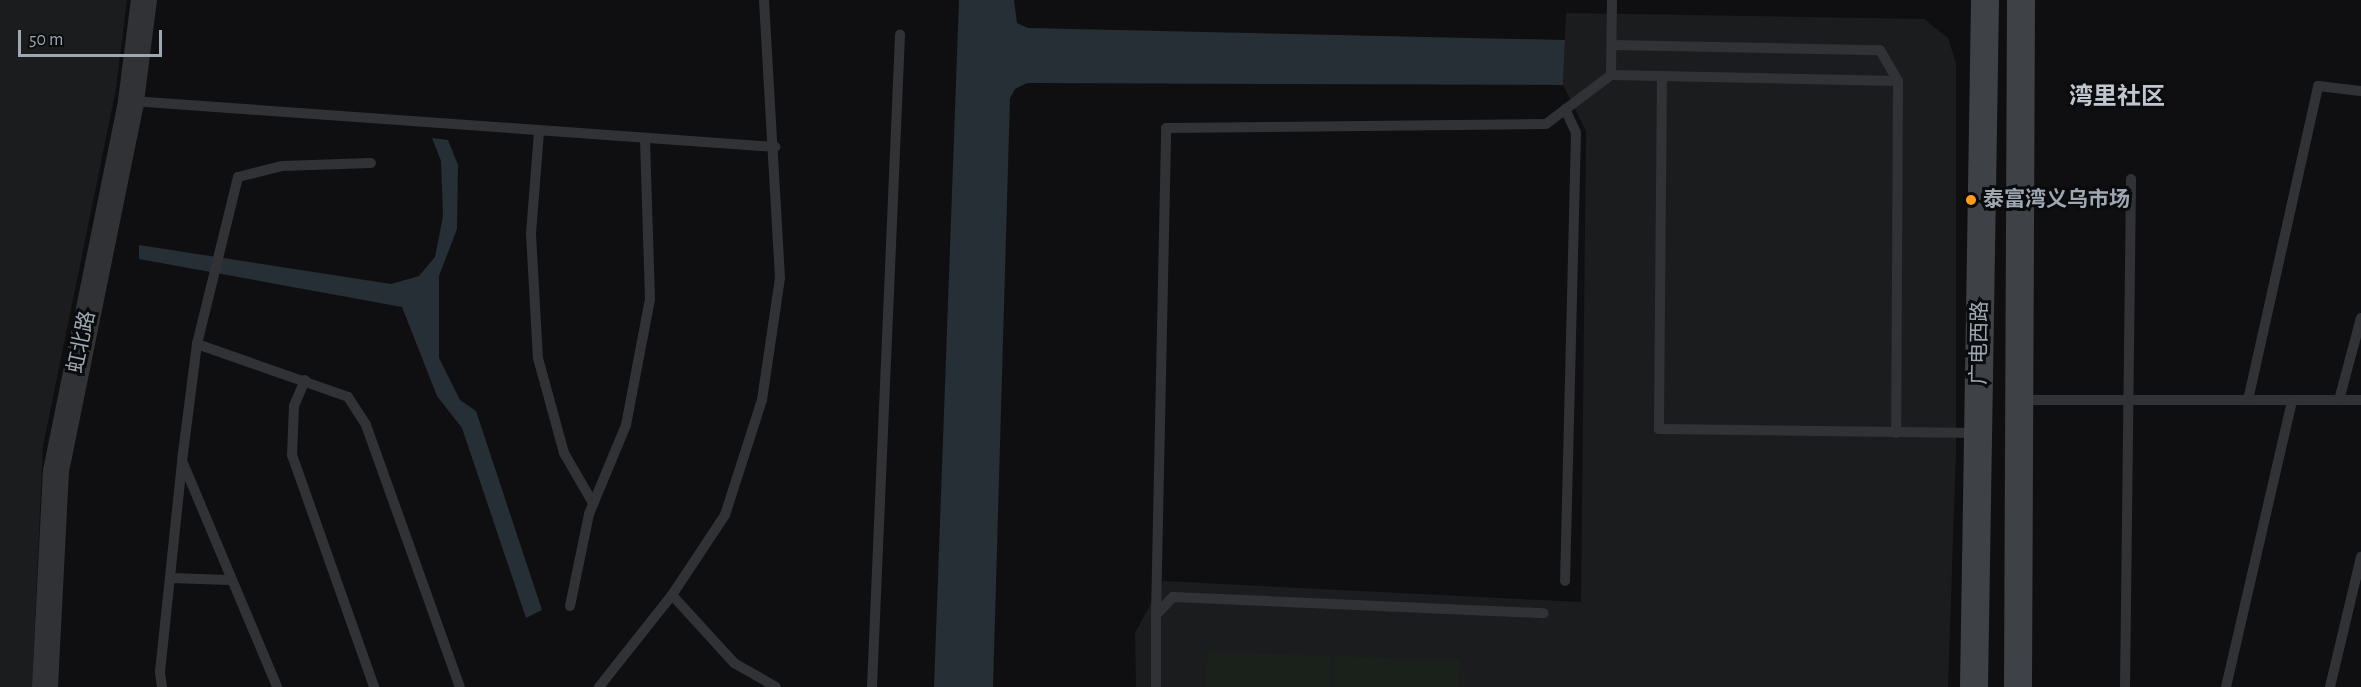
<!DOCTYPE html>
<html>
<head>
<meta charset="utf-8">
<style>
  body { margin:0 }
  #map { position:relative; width:2361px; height:687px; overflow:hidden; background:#0f0f11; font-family:"Alegreya Sans","Noto Sans SC",sans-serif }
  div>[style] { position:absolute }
  .built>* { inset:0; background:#1b1c1e }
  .green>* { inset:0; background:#19211a }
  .water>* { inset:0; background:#252f35 }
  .service>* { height:10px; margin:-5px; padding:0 5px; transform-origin:5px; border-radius:5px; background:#303236 }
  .tertiary>* { height:26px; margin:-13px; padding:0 13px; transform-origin:13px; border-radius:13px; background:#303236 }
  .secondary>* { height:28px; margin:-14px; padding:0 14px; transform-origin:14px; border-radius:14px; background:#3e4146 }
  .dots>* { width:16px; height:16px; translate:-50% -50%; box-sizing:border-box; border:3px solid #0a0b0c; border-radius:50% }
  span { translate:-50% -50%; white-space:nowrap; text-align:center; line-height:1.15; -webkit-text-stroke:6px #0a0b0c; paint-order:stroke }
  .poi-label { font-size:21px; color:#9fa7b3; font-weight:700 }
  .left { translate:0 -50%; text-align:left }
  .street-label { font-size:21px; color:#9fa7b3 }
  .quarter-label { font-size:24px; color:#c0c6cf; font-weight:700 }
  .scale { position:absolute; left:18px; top:30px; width:144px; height:27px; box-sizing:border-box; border:3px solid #9fa7b3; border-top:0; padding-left:8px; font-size:18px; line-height:21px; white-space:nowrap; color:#9fa7b3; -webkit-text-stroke:4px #0a0b0c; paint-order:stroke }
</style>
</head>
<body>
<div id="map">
  <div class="built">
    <div style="clip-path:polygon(0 0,127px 0,116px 89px,43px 446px,32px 687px,0 687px)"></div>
    <div style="clip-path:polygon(1566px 13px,1924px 19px,1948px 38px,1956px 63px,1956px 452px,1948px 687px,1136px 687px,1135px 633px,1163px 581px,1581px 602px,1586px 131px,1563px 85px)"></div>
  </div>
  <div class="green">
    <div style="clip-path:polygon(1207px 652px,1331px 655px,1330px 687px,1206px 687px)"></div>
    <div style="clip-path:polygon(1335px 656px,1460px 660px,1459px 687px,1334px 687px)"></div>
  </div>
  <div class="water">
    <div style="clip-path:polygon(959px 0,1014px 0,1017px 23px,1028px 28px,1565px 40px,1563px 85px,1027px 83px,1015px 89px,1010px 98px,993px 687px,934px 687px)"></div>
    <div style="clip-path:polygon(432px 138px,448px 140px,458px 165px,457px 229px,439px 276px,439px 358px,460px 400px,476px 411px,542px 610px,526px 618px,462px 428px,437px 396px,402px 307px,139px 259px,139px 245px,391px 284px,419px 276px,435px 257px,443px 216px,441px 161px)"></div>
  </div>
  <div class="service">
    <div style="left:1612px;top:0;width:75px;rotate:90.8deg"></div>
    <div style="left:1611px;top:75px;width:287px;rotate:1.2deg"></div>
    <div style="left:1612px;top:45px;width:268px;rotate:1.1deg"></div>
    <div style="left:1880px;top:50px;width:36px;rotate:60deg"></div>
    <div style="left:1898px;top:81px;width:352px;rotate:90.3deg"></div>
    <div style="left:1662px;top:76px;width:353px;rotate:90.5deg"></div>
    <div style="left:1659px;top:429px;width:319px;rotate:0.7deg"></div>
    <div style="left:132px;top:101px;width:645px;rotate:4.09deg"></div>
    <div style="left:1565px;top:109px;width:26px;rotate:65deg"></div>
    <div style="left:1576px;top:133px;width:448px;rotate:91.4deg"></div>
    <div style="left:539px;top:132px;width:102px;rotate:94.5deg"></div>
    <div style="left:531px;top:234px;width:124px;rotate:86.8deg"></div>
    <div style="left:538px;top:358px;width:98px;rotate:74.7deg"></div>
    <div style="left:564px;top:453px;width:58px;rotate:59.9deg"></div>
    <div style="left:197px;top:344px;width:160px;rotate:19.3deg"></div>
    <div style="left:348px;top:397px;width:33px;rotate:57deg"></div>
    <div style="left:366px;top:425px;width:278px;rotate:70.3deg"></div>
    <div style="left:305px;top:380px;width:28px;rotate:113deg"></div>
    <div style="left:294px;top:406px;width:49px;rotate:92.3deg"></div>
    <div style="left:292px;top:455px;width:246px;rotate:70.5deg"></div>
    <div style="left:2020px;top:400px;width:341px"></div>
    <div style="left:2248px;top:400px;width:322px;rotate:-77.4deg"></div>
    <div style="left:2318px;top:86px;width:43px;rotate:6.6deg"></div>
    <div style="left:2339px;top:400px;width:85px;rotate:-75deg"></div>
    <div style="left:183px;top:463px;width:243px;rotate:67.2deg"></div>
    <div style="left:170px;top:578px;width:60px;rotate:1.9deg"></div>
    <div style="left:672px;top:595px;width:92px;rotate:47.6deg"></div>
    <div style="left:734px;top:663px;width:48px;rotate:29.7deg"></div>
    <div style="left:570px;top:606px;width:94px;rotate:-78.3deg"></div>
    <div style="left:589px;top:514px;width:96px;rotate:-67.4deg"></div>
    <div style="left:626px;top:425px;width:128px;rotate:-79.2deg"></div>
    <div style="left:650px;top:299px;width:160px;rotate:-91.8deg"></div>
    <div style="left:1156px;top:615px;width:487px;rotate:-88.8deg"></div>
    <div style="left:1166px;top:128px;width:380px;rotate:-0.6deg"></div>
    <div style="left:1546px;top:124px;width:81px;rotate:-37deg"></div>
    <div style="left:162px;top:687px;width:15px;rotate:-98deg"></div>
    <div style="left:160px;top:672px;width:212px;rotate:-84deg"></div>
    <div style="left:182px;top:461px;width:118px;rotate:-82.7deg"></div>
    <div style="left:197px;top:344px;width:172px;rotate:-76.2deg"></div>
    <div style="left:238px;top:177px;width:45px;rotate:-14deg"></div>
    <div style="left:282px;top:166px;width:89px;rotate:-1.9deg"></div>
    <div style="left:599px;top:687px;width:117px;rotate:-51.6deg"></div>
    <div style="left:672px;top:595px;width:96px;rotate:-56.5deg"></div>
    <div style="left:725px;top:515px;width:121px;rotate:-72.2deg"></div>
    <div style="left:762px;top:400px;width:123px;rotate:-81.6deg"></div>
    <div style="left:780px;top:278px;width:278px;rotate:-93.3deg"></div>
    <div style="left:872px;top:687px;width:653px;rotate:-87.54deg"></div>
    <div style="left:1156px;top:687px;width:72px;rotate:-90deg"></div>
    <div style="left:1156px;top:615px;width:25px;rotate:-47deg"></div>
    <div style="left:1173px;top:597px;width:371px;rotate:2.5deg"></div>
    <div style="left:2125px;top:687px;width:508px;rotate:-89.32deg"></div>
    <div style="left:2226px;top:687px;width:294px;rotate:-77deg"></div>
    <div style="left:2330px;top:687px;width:134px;rotate:-76.6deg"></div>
  </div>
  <div class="tertiary">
    <div style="left:45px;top:687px;width:216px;rotate:-87.1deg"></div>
    <div style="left:56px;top:471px;width:378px;rotate:-78.5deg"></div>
    <div style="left:131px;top:101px;width:102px;rotate:-82.7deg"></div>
  </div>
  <div class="secondary">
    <div style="left:1974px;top:687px;width:687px;rotate:-89.08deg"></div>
    <div style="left:2018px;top:687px;width:687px;rotate:-89.75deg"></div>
  </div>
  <div class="dots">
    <div style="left:1971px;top:200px;background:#ff9d19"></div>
  </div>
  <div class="poi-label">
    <span class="left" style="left:1983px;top:200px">泰富湾义乌市场</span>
  </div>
  <div class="street-label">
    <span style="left:82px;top:342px;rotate:-78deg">虹北路</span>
    <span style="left:1980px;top:343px;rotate:-89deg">广电西路</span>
  </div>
  <div class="quarter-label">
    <span style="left:2117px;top:98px">湾里社区</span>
  </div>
  <div class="scale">50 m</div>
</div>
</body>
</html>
